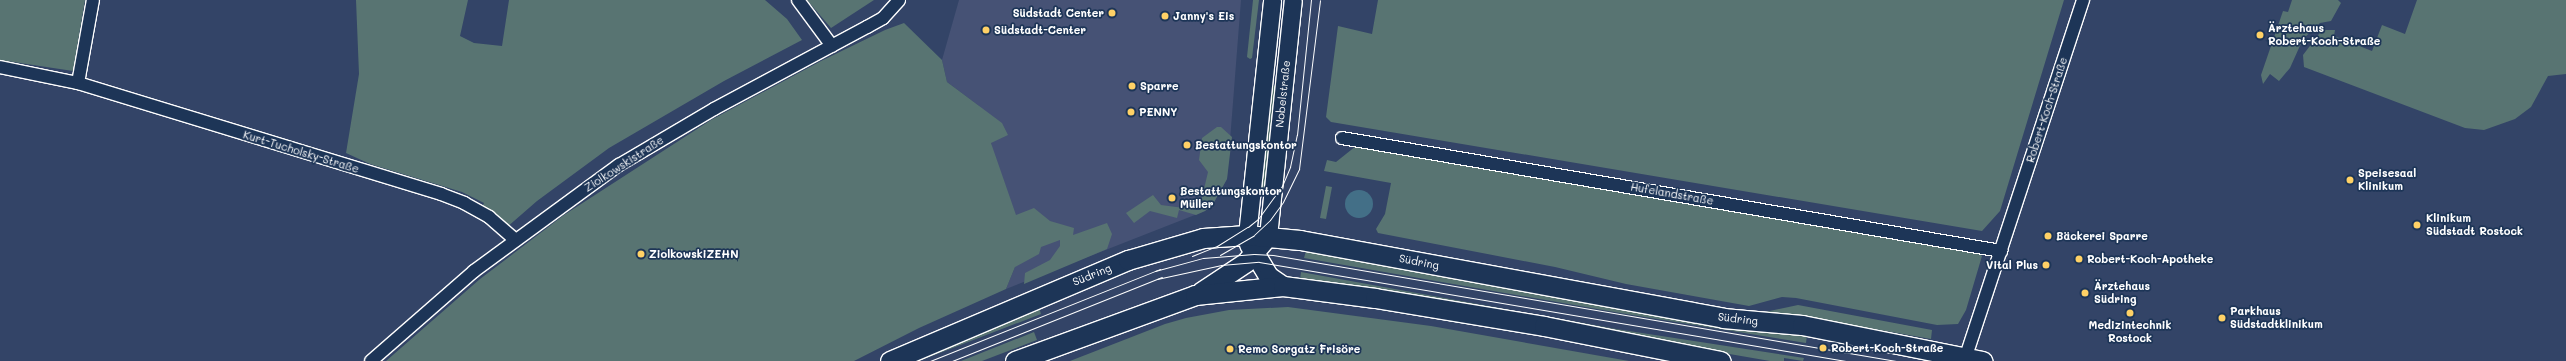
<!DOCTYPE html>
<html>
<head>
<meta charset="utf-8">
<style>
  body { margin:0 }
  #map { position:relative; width:2566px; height:361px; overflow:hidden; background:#334467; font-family:Mali,sans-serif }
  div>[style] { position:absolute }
  .built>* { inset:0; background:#465275 }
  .green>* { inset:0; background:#587472 }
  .water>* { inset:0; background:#436f87 }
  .round { border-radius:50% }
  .roads { filter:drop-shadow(1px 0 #fff) drop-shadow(-1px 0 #fff) drop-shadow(0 1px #fff) drop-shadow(0 -1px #fff) }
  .street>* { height:12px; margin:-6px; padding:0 6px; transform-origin:6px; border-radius:6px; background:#1d3557 }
  .secondary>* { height:17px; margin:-8.5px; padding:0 8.5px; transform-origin:8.5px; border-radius:8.5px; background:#1d3557 }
  .primary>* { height:19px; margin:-9.5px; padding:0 9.5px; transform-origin:9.5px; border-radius:9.5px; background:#1d3557 }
  .tram>* { height:1px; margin:-0.5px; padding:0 0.5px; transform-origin:0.5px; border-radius:0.5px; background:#fff }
  .dots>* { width:11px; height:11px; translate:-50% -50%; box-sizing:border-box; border:2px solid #1d3557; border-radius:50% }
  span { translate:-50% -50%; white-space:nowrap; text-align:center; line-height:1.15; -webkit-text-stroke:3.5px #1d3557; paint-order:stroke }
  .poi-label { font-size:11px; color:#fff; font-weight:700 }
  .right { translate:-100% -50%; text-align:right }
  .left { translate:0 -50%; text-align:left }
  .street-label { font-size:11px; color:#fff }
</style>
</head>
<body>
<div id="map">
  <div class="built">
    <div style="clip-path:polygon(959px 0,1241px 0,1227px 179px,1213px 204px,1205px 211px,1006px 289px,1015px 267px,991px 143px,979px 106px,947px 82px,942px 60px)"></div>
  </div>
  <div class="green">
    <div style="clip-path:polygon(0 0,85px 0,73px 71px,0 60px)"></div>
    <div style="clip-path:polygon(356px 0,468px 0,460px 36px,474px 43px,502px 46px,509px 0,765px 0,787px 19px,802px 40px,724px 81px,609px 148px,537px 201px,507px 227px,481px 209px,484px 203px,462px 192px,370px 164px,346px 153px,359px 74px)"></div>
    <div style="clip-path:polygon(807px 0,874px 0,831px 28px)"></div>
    <div style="clip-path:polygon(1253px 0,1259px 0,1252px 58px,1250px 59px,1247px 57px)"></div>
    <div style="clip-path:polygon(1378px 0,2064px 0,2000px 211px,1982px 231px,1331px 122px,1326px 117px,1338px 26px,1372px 34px)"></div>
    <div style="clip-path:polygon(2292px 0,2338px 0,2341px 3px,2331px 21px,2320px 23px,2303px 39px,2290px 68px,2279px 81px,2270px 74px,2263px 84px,2261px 75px,2283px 11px,2288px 12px)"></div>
    <div style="clip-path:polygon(2417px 0,2566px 0,2566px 74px,2548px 76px,2531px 107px,2515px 119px,2484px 130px,2465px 128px,2304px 67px,2303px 55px,2322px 30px,2335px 30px,2334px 36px,2372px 51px,2382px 25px,2405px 34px)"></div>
    <div style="clip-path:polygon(904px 23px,942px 60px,947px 82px,1002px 123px,1008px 135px,991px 143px,1016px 215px,1034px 208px,1050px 221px,1074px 228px,1073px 235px,1107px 223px,1112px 234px,1107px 249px,1024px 284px,1025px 273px,1050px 260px,1060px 246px,1060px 240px,1041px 247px,1039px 254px,1015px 267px,1006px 289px,919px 328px,854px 361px,386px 361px,480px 279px,564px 215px,711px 120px,821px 61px,885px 30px)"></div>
    <div style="clip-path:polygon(1269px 85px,1276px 86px,1265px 189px,1259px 188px)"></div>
    <div style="clip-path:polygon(1217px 127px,1221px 127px,1232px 137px,1227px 179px,1213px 204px,1205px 211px,1196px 215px,1179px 210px,1177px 218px,1150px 211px,1134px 223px,1126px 213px,1153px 195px,1161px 205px,1199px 210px,1208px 172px,1199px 160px,1202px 138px)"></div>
    <div style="clip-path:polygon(1356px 146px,1977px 253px,1982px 256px,1966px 310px,1958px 324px,1937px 325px,1796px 298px,1782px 297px,1749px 306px,1626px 284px,1555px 267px,1378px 233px,1376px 229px,1385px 214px,1391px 183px,1324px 171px,1327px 160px,1336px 162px)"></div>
    <div style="clip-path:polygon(1326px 186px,1332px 187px,1326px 219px,1320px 218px)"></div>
    <div style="clip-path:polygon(1306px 251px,1730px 327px,1807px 335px,1806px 343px,1620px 313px,1304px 258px)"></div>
    <div style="clip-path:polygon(1301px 272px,1616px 329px,1804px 358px,1803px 361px,1784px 358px,1784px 361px,1770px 361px,1300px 280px)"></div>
    <div style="clip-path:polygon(1038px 304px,1041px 314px,919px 361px,911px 361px)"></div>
    <div style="clip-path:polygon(1798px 305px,1932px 330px,1931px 339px,1840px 323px,1756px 314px)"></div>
    <div style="clip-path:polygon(1288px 307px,1431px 326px,1629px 361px,1070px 361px,1165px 324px,1186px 318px,1229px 310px)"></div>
    <div style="clip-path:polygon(1034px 332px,1037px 340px,982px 361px,961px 361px)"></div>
  </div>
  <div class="water">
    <div class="round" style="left:1345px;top:190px;width:28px;height:28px"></div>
  </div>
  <div class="roads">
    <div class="street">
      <div style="left:798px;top:0;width:57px;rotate:53.5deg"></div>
      <div style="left:0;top:67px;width:80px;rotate:11.6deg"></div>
      <div style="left:78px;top:83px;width:380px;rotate:17deg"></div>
      <div style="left:441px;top:194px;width:25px;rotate:21deg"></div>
      <div style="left:464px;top:203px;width:29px;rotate:29deg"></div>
      <div style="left:489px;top:217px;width:35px;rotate:41deg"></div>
      <div style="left:78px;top:83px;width:84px;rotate:-79.8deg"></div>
      <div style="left:1342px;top:138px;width:669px;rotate:9.73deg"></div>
      <div style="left:1966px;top:356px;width:375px;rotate:-71.8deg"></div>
      <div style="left:371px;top:361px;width:137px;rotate:-41.1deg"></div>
      <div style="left:474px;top:271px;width:180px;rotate:-36.2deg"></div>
      <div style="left:619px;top:165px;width:110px;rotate:-30.5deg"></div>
      <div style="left:714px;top:109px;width:174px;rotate:-28.2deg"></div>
      <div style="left:867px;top:27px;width:18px;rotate:-29deg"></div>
      <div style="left:883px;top:18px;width:24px;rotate:-48deg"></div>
    </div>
    <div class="secondary">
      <div style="left:1247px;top:235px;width:236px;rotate:-83.9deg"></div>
      <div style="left:1268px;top:236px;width:237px;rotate:-84deg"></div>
    </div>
    <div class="primary">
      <div style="left:1249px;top:244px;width:37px;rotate:59deg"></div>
      <div style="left:1268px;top:276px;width:18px;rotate:34deg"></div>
      <div style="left:1201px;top:292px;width:54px;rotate:-33.7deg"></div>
      <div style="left:1246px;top:262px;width:34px;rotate:-50deg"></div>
      <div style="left:890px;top:361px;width:259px;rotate:-23deg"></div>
      <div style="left:1128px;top:260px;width:78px;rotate:-16.3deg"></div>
      <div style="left:1203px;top:238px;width:44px;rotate:-3.9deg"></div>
      <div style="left:1247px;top:235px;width:53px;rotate:5.4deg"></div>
      <div style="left:1300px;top:240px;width:430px;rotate:10.4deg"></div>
      <div style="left:1723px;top:318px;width:79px;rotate:5.1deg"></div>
      <div style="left:1802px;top:325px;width:184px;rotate:11.3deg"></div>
      <div style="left:1015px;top:361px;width:192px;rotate:-20.1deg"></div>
      <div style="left:1195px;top:295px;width:88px;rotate:-5.8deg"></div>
      <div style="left:1283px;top:286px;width:93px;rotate:7.4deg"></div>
      <div style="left:1375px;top:298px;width:171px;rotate:9.4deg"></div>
      <div style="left:1544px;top:326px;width:180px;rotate:11.2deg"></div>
    </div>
  </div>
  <div class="tram">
    <div style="left:1220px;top:255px;width:39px;rotate:-30deg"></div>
    <div style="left:1254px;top:235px;width:22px;rotate:-43deg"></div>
    <div style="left:1270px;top:220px;width:22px;rotate:-54deg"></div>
    <div style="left:1283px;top:202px;width:37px;rotate:-64deg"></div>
    <div style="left:1299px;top:169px;width:170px;rotate:-82.9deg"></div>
    <div style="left:1192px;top:256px;width:27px;rotate:-22deg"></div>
    <div style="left:1217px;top:246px;width:36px;rotate:-32deg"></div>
    <div style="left:1248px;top:227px;width:13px;rotate:-39deg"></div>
    <div style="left:1258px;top:219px;width:41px;rotate:-54deg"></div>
    <div style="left:1282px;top:186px;width:21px;rotate:-67deg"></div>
    <div style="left:1290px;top:167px;width:33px;rotate:-78deg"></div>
    <div style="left:1297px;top:135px;width:136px;rotate:-84.1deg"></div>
    <div style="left:1155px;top:271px;width:50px;rotate:-15.2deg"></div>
    <div style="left:1203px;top:258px;width:51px;rotate:-4.5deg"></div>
    <div style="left:1254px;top:254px;width:19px;rotate:3deg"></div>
    <div style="left:1273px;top:255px;width:632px;rotate:9.66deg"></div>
    <div style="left:1157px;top:279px;width:66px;rotate:-12.3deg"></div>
    <div style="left:1221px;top:265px;width:38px;rotate:-5deg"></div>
    <div style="left:1259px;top:262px;width:595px;rotate:9.57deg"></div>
    <div style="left:930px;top:361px;width:248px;rotate:-21.8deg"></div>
    <div style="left:952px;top:361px;width:226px;rotate:-21.8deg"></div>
  </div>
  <div class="dots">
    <div style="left:1112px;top:13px;background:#ffd166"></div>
    <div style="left:1165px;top:16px;background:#ffd166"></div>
    <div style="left:986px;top:30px;background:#ffd166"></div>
    <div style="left:2260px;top:35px;background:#ffd166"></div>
    <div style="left:1132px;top:86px;background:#ffd166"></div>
    <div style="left:1131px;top:112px;background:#ffd166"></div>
    <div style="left:1187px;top:145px;background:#ffd166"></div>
    <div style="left:2350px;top:180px;background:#ffd166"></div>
    <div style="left:1172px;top:198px;background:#ffd166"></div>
    <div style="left:2417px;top:225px;background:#ffd166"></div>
    <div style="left:2048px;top:236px;background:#ffd166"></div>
    <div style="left:641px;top:254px;background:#ffd166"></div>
    <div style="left:2079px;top:259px;background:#ffd166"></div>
    <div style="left:2046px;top:265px;background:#ffd166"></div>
    <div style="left:2085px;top:293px;background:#ffd166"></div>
    <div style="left:2130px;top:313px;background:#ffd166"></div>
    <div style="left:2222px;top:318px;background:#ffd166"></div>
    <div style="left:1823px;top:348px;background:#ffd166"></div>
    <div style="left:1230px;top:349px;background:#ffd166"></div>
  </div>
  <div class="poi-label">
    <span class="right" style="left:1104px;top:13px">Südstadt Center</span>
    <span class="left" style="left:1173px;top:16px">Janny's Eis</span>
    <span class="left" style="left:2268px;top:35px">Ärztehaus<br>Robert-Koch-Straße</span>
    <span class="left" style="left:994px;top:30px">Südstadt-Center</span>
    <span class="left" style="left:1140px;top:86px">Sparre</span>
    <span class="left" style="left:1139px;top:112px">PENNY</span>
    <span class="left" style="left:1195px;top:145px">Bestattungskontor</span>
    <span class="left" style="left:2358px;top:180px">Speisesaal<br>Klinikum</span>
    <span class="left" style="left:1180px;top:198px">Bestattungskontor<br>Müller</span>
    <span class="left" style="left:2426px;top:225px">Klinikum<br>Südstadt Rostock</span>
    <span class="left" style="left:2056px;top:236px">Bäckerei Sparre</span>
    <span class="left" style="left:649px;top:254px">ZiolkowskiZEHN</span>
    <span class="left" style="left:2087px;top:259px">Robert-Koch-Apotheke</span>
    <span class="right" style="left:2038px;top:265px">Vital Plus</span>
    <span class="left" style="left:2094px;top:293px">Ärztehaus<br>Südring</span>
    <span class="left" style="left:2230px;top:318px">Parkhaus<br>Südstadtklinikum</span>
    <span style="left:2130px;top:332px">Medizintechnik<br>Rostock</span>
    <span class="left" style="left:1831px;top:348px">Robert-Koch-Straße</span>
    <span class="left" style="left:1238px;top:349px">Remo Sorgatz Frisöre</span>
  </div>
  <div class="street-label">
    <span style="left:1283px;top:94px;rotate:-84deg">Nobelstraße</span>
    <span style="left:2047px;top:110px;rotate:-72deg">Robert-Koch-Straße</span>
    <span style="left:301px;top:152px;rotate:17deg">Kurt-Tucholsky-Straße</span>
    <span style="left:624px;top:164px;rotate:-33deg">Ziolkowskistraße</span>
    <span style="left:1672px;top:194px;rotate:10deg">Hufelandstraße</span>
    <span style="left:1419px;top:262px;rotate:11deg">Südring</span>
    <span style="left:1092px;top:275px;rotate:-22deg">Südring</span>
    <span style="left:1738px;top:319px;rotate:7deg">Südring</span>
  </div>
</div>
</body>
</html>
